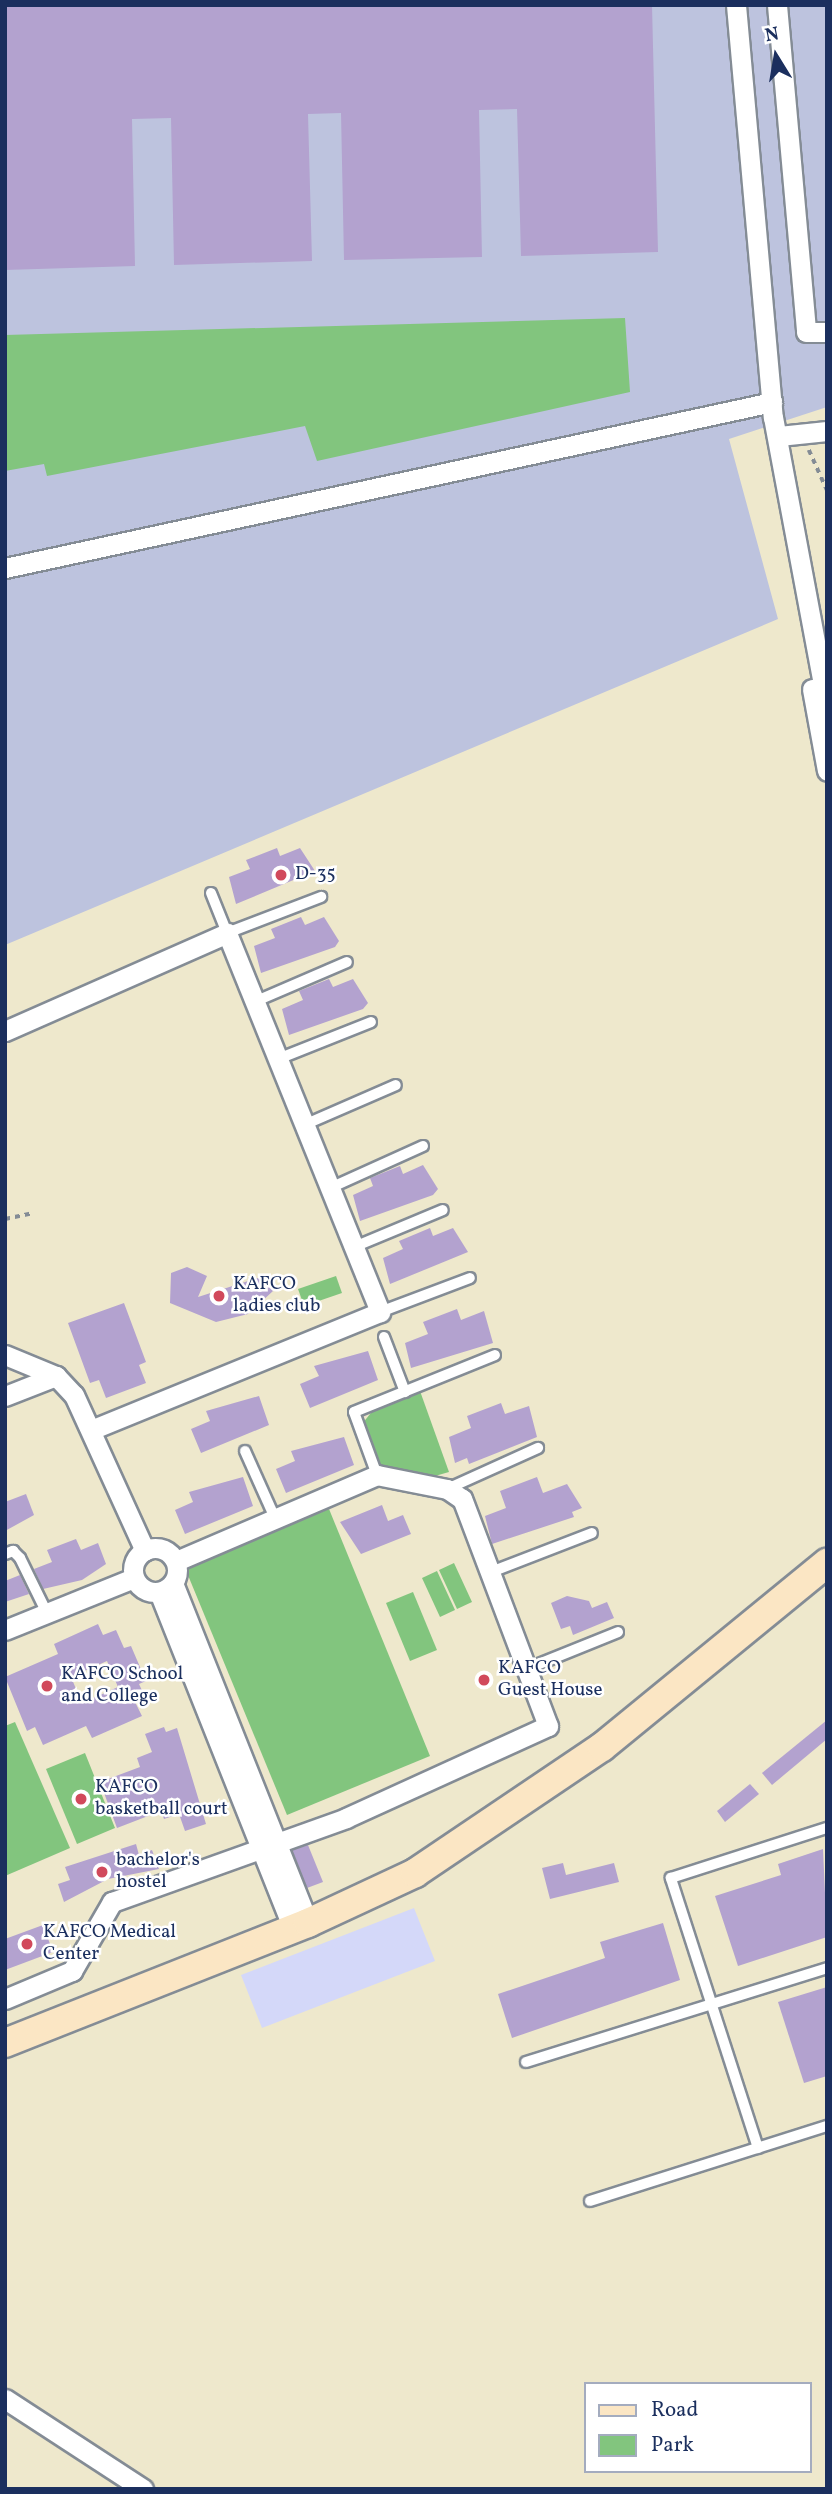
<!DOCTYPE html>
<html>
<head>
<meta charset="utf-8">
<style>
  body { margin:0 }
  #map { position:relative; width:832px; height:2494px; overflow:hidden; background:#eee8cc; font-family:Vollkorn,serif }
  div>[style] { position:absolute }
  .built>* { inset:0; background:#d4d8f9 }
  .industrial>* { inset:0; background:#bdc3de }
  .green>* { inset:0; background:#82c57e }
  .building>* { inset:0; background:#b3a2cf }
  .path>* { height:3.5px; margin-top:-1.75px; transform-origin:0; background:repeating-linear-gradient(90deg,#848c95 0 5px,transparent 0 10px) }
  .roads { filter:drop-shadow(2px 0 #848c95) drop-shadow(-2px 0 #848c95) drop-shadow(0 2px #848c95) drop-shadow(0 -2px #848c95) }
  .service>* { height:10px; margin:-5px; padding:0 5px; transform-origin:5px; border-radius:5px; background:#fff }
  .minor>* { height:19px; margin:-9.5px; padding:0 9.5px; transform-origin:9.5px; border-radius:9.5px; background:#fff }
  .minor>.ring { margin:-9.5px; padding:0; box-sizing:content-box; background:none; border:19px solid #fff; border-radius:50% }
  .secondary>* { height:28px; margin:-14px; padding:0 14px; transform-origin:14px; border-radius:14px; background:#fbe6c4 }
  .dots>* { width:19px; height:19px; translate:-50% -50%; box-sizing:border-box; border:4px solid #fff; border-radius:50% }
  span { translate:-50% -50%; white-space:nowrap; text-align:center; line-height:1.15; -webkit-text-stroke:5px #fff; paint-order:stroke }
  .poi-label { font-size:19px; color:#1b2f5e }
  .left { translate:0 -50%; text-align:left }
  .frame { position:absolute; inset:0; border:7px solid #1b2f5e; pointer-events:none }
  .legend { position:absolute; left:584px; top:2382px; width:228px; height:91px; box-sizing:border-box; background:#fff; border:2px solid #a4acbf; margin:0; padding:9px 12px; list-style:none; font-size:21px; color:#1b2f5e }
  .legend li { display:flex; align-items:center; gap:14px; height:35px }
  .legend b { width:35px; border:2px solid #a4acbf }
  .north { position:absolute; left:741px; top:21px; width:70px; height:70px; -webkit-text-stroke:5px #fff; paint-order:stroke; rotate:349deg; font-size:19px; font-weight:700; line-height:28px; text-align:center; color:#1b2f5e }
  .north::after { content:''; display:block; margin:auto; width:24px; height:32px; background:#1b2f5e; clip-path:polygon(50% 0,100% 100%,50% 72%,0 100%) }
</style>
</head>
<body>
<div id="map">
  <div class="built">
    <div style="clip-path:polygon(414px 1908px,435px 1961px,262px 2028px,241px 1975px)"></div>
  </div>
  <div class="industrial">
    <div style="clip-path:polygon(5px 5px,827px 5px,827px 407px,729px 439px,778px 619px,5px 945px)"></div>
  </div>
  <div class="green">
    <div style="clip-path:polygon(625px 318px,630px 392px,317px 461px,305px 426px,47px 476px,44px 464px,5px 471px,5px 335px)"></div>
    <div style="clip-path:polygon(336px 1276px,342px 1293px,304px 1306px,298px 1289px)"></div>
    <div style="clip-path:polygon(420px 1391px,449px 1472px,428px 1478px,379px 1468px,362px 1424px,374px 1409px)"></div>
    <div style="clip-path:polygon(329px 1509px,430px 1756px,287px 1815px,185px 1568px)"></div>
    <div style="clip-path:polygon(454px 1563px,472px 1602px,457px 1609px,439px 1570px)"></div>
    <div style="clip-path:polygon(437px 1571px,455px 1610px,440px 1617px,422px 1578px)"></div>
    <div style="clip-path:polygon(413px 1592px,437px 1650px,410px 1661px,386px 1603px)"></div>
    <div style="clip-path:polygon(15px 1722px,70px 1848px,5px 1876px,5px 1726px)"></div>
    <div style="clip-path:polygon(85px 1753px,115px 1828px,77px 1844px,46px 1769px)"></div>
  </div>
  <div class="building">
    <div style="clip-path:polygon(5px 5px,652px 5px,658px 252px,521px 256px,517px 109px,479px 110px,482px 257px,344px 260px,341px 113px,308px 114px,312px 261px,174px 265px,171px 118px,132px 119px,135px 266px,5px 270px)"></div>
    <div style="clip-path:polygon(277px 848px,280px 856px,300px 848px,315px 871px,236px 904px,229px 877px,250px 869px,246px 860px)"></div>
    <div style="clip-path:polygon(301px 917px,305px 925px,324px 917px,339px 941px,335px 947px,261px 973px,254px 946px,275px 938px,271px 929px)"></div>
    <div style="clip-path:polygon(329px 979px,333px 987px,353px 979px,368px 1003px,363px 1009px,289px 1035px,282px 1009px,303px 1000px,299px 991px)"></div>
    <div style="clip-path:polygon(423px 1165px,438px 1189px,433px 1195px,360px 1221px,353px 1195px,373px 1186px,370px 1178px,400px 1166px,403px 1174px)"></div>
    <div style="clip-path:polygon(430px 1228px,433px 1236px,453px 1228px,468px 1252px,390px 1284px,383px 1258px,403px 1249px,399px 1241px)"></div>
    <div style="clip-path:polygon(187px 1267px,207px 1276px,198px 1297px,261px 1277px,273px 1291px,248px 1314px,216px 1322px,170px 1303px,171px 1273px)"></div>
    <div style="clip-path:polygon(124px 1303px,146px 1362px,139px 1365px,146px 1383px,106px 1398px,99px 1380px,90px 1383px,68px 1323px)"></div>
    <div style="clip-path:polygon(457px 1309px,461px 1320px,484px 1311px,493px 1343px,411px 1368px,405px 1343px,428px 1334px,423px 1322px)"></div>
    <div style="clip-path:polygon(368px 1351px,378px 1380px,310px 1408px,300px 1384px,319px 1376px,314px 1366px)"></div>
    <div style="clip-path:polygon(259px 1396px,269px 1425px,201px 1453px,191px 1429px,210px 1421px,206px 1411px)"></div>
    <div style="clip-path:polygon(501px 1403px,505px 1414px,529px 1406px,537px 1437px,469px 1464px,467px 1458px,455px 1463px,449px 1437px,471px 1428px,467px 1416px)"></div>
    <div style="clip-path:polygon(344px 1437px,354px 1465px,286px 1493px,276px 1469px,295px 1461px,291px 1451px)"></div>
    <div style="clip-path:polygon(243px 1477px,253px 1506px,185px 1534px,175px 1510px,193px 1502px,189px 1492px)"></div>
    <div style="clip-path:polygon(537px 1477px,543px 1493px,567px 1484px,582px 1508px,572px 1512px,574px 1517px,492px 1544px,485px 1516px,506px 1508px,500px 1491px)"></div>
    <div style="clip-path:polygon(26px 1494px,34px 1515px,5px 1531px,5px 1502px)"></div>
    <div style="clip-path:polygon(382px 1505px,388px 1521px,403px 1515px,411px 1534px,361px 1554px,340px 1522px)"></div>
    <div style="clip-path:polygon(76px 1539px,81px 1550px,98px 1543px,106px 1564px,82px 1580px,43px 1589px,34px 1569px,52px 1562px,47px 1550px)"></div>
    <div style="clip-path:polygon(20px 1575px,29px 1594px,5px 1602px,5px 1581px)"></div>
    <div style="clip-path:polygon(567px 1596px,589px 1601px,592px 1608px,607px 1602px,614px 1618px,573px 1635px,570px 1626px,561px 1629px,551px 1603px)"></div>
    <div style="clip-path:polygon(evenodd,98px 1624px,103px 1635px,116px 1630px,124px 1648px,131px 1646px,146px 1681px,139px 1684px,145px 1697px,135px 1702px,142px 1716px,92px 1738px,86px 1726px,43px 1745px,35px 1727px,27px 1731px,5px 1677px,58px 1654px,54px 1644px,98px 1624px,107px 1661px,118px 1687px,82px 1703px,71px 1677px,107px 1661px)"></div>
    <div style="clip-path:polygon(827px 1720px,827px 1739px,772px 1785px,762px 1773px)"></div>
    <div style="clip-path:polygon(164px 1727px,166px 1732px,177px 1728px,206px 1824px,185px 1831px,179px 1814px,164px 1819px,161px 1811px,117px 1828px,100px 1782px,140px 1767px,137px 1758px,152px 1752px,145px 1734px)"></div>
    <div style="clip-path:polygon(750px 1784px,759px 1794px,725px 1822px,717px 1811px)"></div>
    <div style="clip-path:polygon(136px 1844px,139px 1855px,152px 1850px,159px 1869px,108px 1879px,64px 1902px,58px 1884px,70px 1880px,65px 1867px)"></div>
    <div style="clip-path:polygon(308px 1845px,323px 1882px,307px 1888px,292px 1850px)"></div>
    <div style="clip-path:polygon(823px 1849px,827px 1937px,738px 1966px,715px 1896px,781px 1875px,778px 1864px)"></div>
    <div style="clip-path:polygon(563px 1863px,566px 1875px,614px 1863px,619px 1882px,550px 1899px,542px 1868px)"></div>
    <div style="clip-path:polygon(663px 1923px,680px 1980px,512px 2038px,498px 1994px,605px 1958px,600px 1942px)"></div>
    <div style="clip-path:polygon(43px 1925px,53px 1952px,5px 1970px,5px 1939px)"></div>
    <div style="clip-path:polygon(827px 1987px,827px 2076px,804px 2083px,778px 2002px)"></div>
  </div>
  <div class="path">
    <div style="left:809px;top:450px;width:44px;rotate:65.8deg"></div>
    <div style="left:5px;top:1219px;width:29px;rotate:-12deg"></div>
  </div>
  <div class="roads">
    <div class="service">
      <div style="left:211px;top:893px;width:43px;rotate:68.2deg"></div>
      <div style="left:227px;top:933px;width:101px;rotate:-21deg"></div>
      <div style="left:254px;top:1002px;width:101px;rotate:-23.3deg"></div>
      <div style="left:278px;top:1059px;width:100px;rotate:-21.7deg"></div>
      <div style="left:304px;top:1125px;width:100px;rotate:-23.5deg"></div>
      <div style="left:330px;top:1188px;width:102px;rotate:-24.3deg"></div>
      <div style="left:354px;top:1247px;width:96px;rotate:-22.6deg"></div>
      <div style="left:380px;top:1312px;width:96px;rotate:-20.7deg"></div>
      <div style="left:384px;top:1337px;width:59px;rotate:69.1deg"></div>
      <div style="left:245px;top:1451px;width:73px;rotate:65.9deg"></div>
      <div style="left:377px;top:1475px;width:67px;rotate:-110.1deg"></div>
      <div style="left:354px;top:1412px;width:152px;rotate:-22deg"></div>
      <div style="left:447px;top:1489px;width:100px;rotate:-24.3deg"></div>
      <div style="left:5px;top:1554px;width:9px;rotate:-21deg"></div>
      <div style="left:13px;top:1551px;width:10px;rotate:45deg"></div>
      <div style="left:20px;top:1558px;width:61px;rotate:63.9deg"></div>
      <div style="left:491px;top:1572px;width:108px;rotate:-21.1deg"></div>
      <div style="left:529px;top:1668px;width:96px;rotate:-22deg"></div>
      <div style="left:526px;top:2062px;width:315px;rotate:-17.3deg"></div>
      <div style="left:758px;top:2148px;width:284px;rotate:-107.9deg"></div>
      <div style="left:671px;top:1878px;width:164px;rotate:-17.8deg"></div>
      <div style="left:590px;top:2201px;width:249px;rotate:-17.6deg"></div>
    </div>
    <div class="minor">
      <div style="left:736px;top:5px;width:414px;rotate:84.9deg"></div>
      <div style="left:773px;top:417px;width:293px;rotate:79.4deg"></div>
      <div style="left:777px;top:5px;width:328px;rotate:84.9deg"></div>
      <div style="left:806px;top:332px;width:21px"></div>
      <div style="left:779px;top:436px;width:48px;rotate:-5.9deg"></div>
      <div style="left:5px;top:568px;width:785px;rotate:-12.21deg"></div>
      <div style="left:812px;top:689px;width:83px;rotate:79.6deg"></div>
      <div style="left:5px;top:1031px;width:243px;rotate:-23.8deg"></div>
      <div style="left:227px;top:933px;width:409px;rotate:68deg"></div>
      <div style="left:380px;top:1312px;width:309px;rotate:157.8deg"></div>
      <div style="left:5px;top:1355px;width:55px;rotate:22.4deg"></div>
      <div style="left:5px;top:1396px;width:55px;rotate:-21.4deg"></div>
      <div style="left:56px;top:1376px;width:26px;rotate:47deg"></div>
      <div style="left:74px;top:1395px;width:171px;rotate:65.5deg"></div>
      <div class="ring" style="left:133px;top:1548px;width:25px;height:25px"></div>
      <div style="left:173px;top:1583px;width:366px;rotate:68.3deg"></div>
      <div style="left:159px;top:1592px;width:363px;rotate:68.3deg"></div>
      <div style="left:5px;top:1630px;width:139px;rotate:-22deg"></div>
      <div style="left:5px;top:1999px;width:73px;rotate:-22.7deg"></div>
      <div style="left:72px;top:1971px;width:80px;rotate:-59.9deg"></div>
      <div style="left:112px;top:1902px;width:249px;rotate:-19.7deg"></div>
      <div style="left:346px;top:1818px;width:222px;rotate:-24.5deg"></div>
      <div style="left:548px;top:1726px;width:243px;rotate:-110.7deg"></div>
      <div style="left:462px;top:1499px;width:18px;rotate:-146deg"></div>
      <div style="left:447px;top:1489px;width:71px;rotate:-168.7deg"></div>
      <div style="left:377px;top:1475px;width:219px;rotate:156.8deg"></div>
      <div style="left:5px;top:2399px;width:165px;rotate:33.1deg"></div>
    </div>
    <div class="secondary">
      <div style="left:5px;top:2043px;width:326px;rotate:-21.6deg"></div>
      <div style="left:308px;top:1923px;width:118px;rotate:-25deg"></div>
      <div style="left:415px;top:1873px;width:225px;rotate:-34deg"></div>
      <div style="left:602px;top:1747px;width:291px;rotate:-39.3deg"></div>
    </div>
  </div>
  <div class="dots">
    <div style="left:281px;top:875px;background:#d1495b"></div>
    <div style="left:219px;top:1296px;background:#d1495b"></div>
    <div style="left:484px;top:1680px;background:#d1495b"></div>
    <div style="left:47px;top:1686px;background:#d1495b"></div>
    <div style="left:81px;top:1799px;background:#d1495b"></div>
    <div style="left:102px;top:1872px;background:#d1495b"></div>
    <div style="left:27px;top:1944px;background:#d1495b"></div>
  </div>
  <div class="poi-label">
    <span class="left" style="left:295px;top:875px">D-35</span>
    <span class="left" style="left:233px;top:1296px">KAFCO<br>ladies club</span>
    <span class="left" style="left:498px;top:1680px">KAFCO<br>Guest House</span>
    <span class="left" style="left:61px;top:1686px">KAFCO School<br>and College</span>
    <span class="left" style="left:95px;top:1799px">KAFCO<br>basketball court</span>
    <span class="left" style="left:116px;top:1872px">bachelor's<br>hostel</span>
    <span class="left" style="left:43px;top:1944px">KAFCO Medical<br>Center</span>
  </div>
  <div class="frame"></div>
  <ul class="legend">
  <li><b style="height:9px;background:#fbe6c4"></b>Road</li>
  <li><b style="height:19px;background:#82c57e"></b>Park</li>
  </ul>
  <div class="north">N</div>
</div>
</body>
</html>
